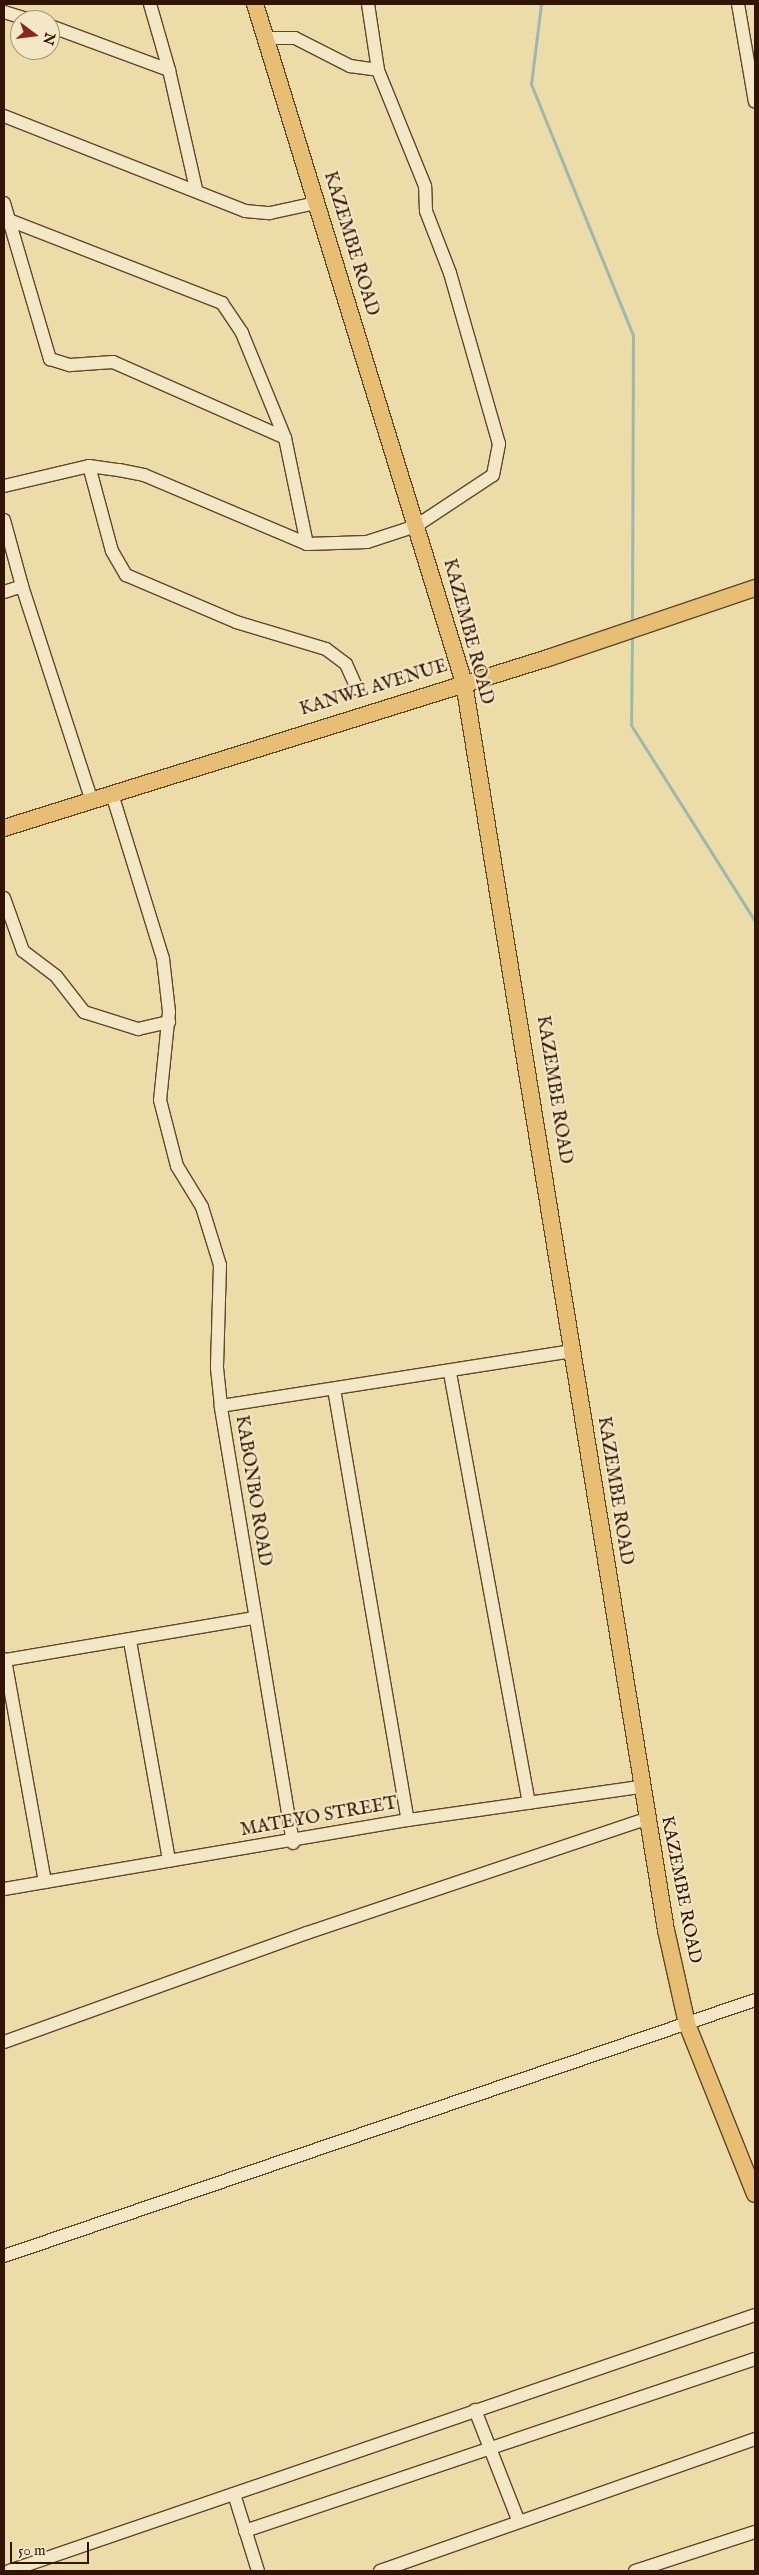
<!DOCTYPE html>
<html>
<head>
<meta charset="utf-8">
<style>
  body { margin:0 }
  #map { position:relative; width:759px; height:2575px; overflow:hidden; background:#ecdca8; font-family:"IM FELL English",serif }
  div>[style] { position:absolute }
  .stream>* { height:3px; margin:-1.5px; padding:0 1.5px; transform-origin:1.5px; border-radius:1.5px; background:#9abab0 }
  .roads { filter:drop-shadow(1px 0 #60462c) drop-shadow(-1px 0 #60462c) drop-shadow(0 1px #60462c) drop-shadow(0 -1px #60462c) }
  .minor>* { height:12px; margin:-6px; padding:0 6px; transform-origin:6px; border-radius:6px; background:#f3e8c6 }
  .major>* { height:16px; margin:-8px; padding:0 8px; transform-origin:8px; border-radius:8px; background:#e6be74 }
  span { translate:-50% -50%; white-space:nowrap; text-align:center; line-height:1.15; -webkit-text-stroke:4px #f3e8c6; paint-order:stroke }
  .street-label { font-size:18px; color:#321403 }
  .frame { position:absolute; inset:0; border:5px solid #321403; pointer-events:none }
  .north { position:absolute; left:10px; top:10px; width:50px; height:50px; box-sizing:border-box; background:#f3e8c6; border:1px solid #a69378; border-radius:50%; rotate:105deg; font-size:14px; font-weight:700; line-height:20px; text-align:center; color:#321403 }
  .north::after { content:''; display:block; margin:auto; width:18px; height:22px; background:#8f2418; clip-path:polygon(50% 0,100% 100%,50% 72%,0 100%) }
  .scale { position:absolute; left:10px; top:2542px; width:79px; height:22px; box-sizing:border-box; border:2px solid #321403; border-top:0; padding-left:6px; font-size:15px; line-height:18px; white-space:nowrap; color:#321403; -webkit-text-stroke:4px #f3e8c6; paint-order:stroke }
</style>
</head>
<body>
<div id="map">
  <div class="stream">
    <div style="left:541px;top:4px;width:81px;rotate:97.1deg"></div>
    <div style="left:531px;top:84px;width:271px;rotate:67.9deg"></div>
    <div style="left:633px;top:335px;width:290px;rotate:90.2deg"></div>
    <div style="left:632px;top:636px;width:89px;rotate:90.6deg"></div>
    <div style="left:631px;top:725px;width:232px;rotate:57.7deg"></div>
  </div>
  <div class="roads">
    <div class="minor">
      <div style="left:150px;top:4px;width:69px;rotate:73.9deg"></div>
      <div style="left:738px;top:4px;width:99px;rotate:80.2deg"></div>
      <div style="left:4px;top:12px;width:28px;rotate:17deg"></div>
      <div style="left:50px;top:26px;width:127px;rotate:20.3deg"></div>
      <div style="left:169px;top:70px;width:122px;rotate:77.2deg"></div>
      <div style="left:266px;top:38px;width:29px"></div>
      <div style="left:295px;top:38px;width:62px;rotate:27deg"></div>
      <div style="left:350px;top:66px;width:28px;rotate:8deg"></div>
      <div style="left:4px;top:116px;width:259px;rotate:21.5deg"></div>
      <div style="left:245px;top:211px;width:25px;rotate:5deg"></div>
      <div style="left:270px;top:213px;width:47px;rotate:-12.3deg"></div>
      <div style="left:4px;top:203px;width:163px;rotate:73.6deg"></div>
      <div style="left:50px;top:359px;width:21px;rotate:17deg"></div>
      <div style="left:70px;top:365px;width:43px;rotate:-4deg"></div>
      <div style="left:113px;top:362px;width:188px;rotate:23.8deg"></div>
      <div style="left:285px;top:438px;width:108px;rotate:78.3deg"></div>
      <div style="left:307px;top:544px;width:60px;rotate:-1.9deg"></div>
      <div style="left:367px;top:542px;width:52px;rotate:-18.1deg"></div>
      <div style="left:416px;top:526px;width:92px;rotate:-33.5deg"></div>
      <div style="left:493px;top:475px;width:32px;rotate:-79deg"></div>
      <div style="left:499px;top:444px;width:178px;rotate:-106deg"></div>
      <div style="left:450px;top:273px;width:66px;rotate:-111.2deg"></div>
      <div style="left:426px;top:211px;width:25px;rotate:-92deg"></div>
      <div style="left:425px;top:186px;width:125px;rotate:-112.1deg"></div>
      <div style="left:378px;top:70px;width:67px;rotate:-98.6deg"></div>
      <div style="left:9px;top:220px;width:229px;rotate:21.3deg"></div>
      <div style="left:222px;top:303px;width:36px;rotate:56deg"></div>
      <div style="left:242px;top:333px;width:113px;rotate:67.7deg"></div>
      <div style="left:89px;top:466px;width:88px;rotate:74.9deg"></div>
      <div style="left:112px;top:551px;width:28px;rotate:60deg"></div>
      <div style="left:126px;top:575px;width:120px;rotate:23.1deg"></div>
      <div style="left:236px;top:622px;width:94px;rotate:16.7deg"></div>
      <div style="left:326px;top:649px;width:25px;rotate:37deg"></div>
      <div style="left:346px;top:664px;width:27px;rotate:66deg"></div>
      <div style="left:4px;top:486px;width:87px;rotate:-13.2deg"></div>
      <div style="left:89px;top:466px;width:30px;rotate:8deg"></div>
      <div style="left:119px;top:470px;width:25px;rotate:11deg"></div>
      <div style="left:144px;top:475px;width:177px;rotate:22.9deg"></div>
      <div style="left:4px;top:520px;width:68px;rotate:74.7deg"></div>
      <div style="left:4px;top:592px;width:19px;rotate:-18deg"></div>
      <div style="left:22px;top:586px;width:226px;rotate:72deg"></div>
      <div style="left:112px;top:794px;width:173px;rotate:72.8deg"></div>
      <div style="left:163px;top:959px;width:53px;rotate:83.5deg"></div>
      <div style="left:169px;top:1012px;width:88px;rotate:95.8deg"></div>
      <div style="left:160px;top:1100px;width:68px;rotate:75.6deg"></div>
      <div style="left:177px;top:1166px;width:48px;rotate:58.6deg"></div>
      <div style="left:202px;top:1207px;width:61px;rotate:72.8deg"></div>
      <div style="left:220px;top:1265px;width:103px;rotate:91.7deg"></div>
      <div style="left:217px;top:1368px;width:38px;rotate:84deg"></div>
      <div style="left:4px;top:898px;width:56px;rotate:70.3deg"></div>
      <div style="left:23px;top:951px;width:41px;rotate:37.1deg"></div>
      <div style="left:56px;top:976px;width:46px;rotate:52.1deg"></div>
      <div style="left:84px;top:1012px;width:57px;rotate:17.5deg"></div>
      <div style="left:138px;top:1029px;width:32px;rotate:-13deg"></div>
      <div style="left:450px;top:1373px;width:437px;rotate:79.6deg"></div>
      <div style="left:334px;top:1389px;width:437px;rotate:80.3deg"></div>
      <div style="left:130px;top:1641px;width:223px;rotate:79.9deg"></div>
      <div style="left:293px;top:1843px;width:443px;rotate:-99.4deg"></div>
      <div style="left:221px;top:1406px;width:356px;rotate:-8.9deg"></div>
      <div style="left:45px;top:1882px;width:226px;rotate:-100.2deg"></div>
      <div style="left:5px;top:1660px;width:253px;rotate:-9.6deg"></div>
      <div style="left:4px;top:1889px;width:410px;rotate:-9.7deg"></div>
      <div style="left:408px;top:1820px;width:235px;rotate:-8.1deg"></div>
      <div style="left:4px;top:2042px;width:322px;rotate:-19.8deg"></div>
      <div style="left:307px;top:1933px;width:358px;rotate:-18.6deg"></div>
      <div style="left:4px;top:2256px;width:793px;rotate:-18.82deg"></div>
      <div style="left:475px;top:2410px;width:120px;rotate:68.6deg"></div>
      <div style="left:234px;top:2494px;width:81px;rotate:72.7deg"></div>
      <div style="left:245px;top:2531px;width:538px;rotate:-18.64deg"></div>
      <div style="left:9px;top:2571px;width:789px;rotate:-18.94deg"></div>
      <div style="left:380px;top:2571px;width:398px;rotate:-19.4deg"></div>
      <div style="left:635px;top:2571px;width:126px;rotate:-18deg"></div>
    </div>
    <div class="major">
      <div style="left:255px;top:4px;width:710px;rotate:72.89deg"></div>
      <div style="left:464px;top:683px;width:1263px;rotate:80.8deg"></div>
      <div style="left:666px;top:1930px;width:96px;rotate:77.4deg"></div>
      <div style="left:687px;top:2024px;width:183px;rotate:68.2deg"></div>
      <div style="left:4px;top:828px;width:570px;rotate:-17.35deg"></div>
      <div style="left:548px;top:658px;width:219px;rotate:-18.7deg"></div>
    </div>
  </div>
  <div class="street-label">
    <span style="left:350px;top:244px;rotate:73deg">KAZEMBE ROAD</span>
    <span style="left:467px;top:632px;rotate:75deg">KAZEMBE ROAD</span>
    <span style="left:374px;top:689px;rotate:-17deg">KANWE AVENUE</span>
    <span style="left:553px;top:1090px;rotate:81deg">KAZEMBE ROAD</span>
    <span style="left:252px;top:1491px;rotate:81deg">KABONBO ROAD</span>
    <span style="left:614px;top:1491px;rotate:81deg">KAZEMBE ROAD</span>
    <span style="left:319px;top:1818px;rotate:-10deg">MATEYO STREET</span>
    <span style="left:680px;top:1890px;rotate:79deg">KAZEMBE ROAD</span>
  </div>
  <div class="frame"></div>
  <div class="north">N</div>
  <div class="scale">50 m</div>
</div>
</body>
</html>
